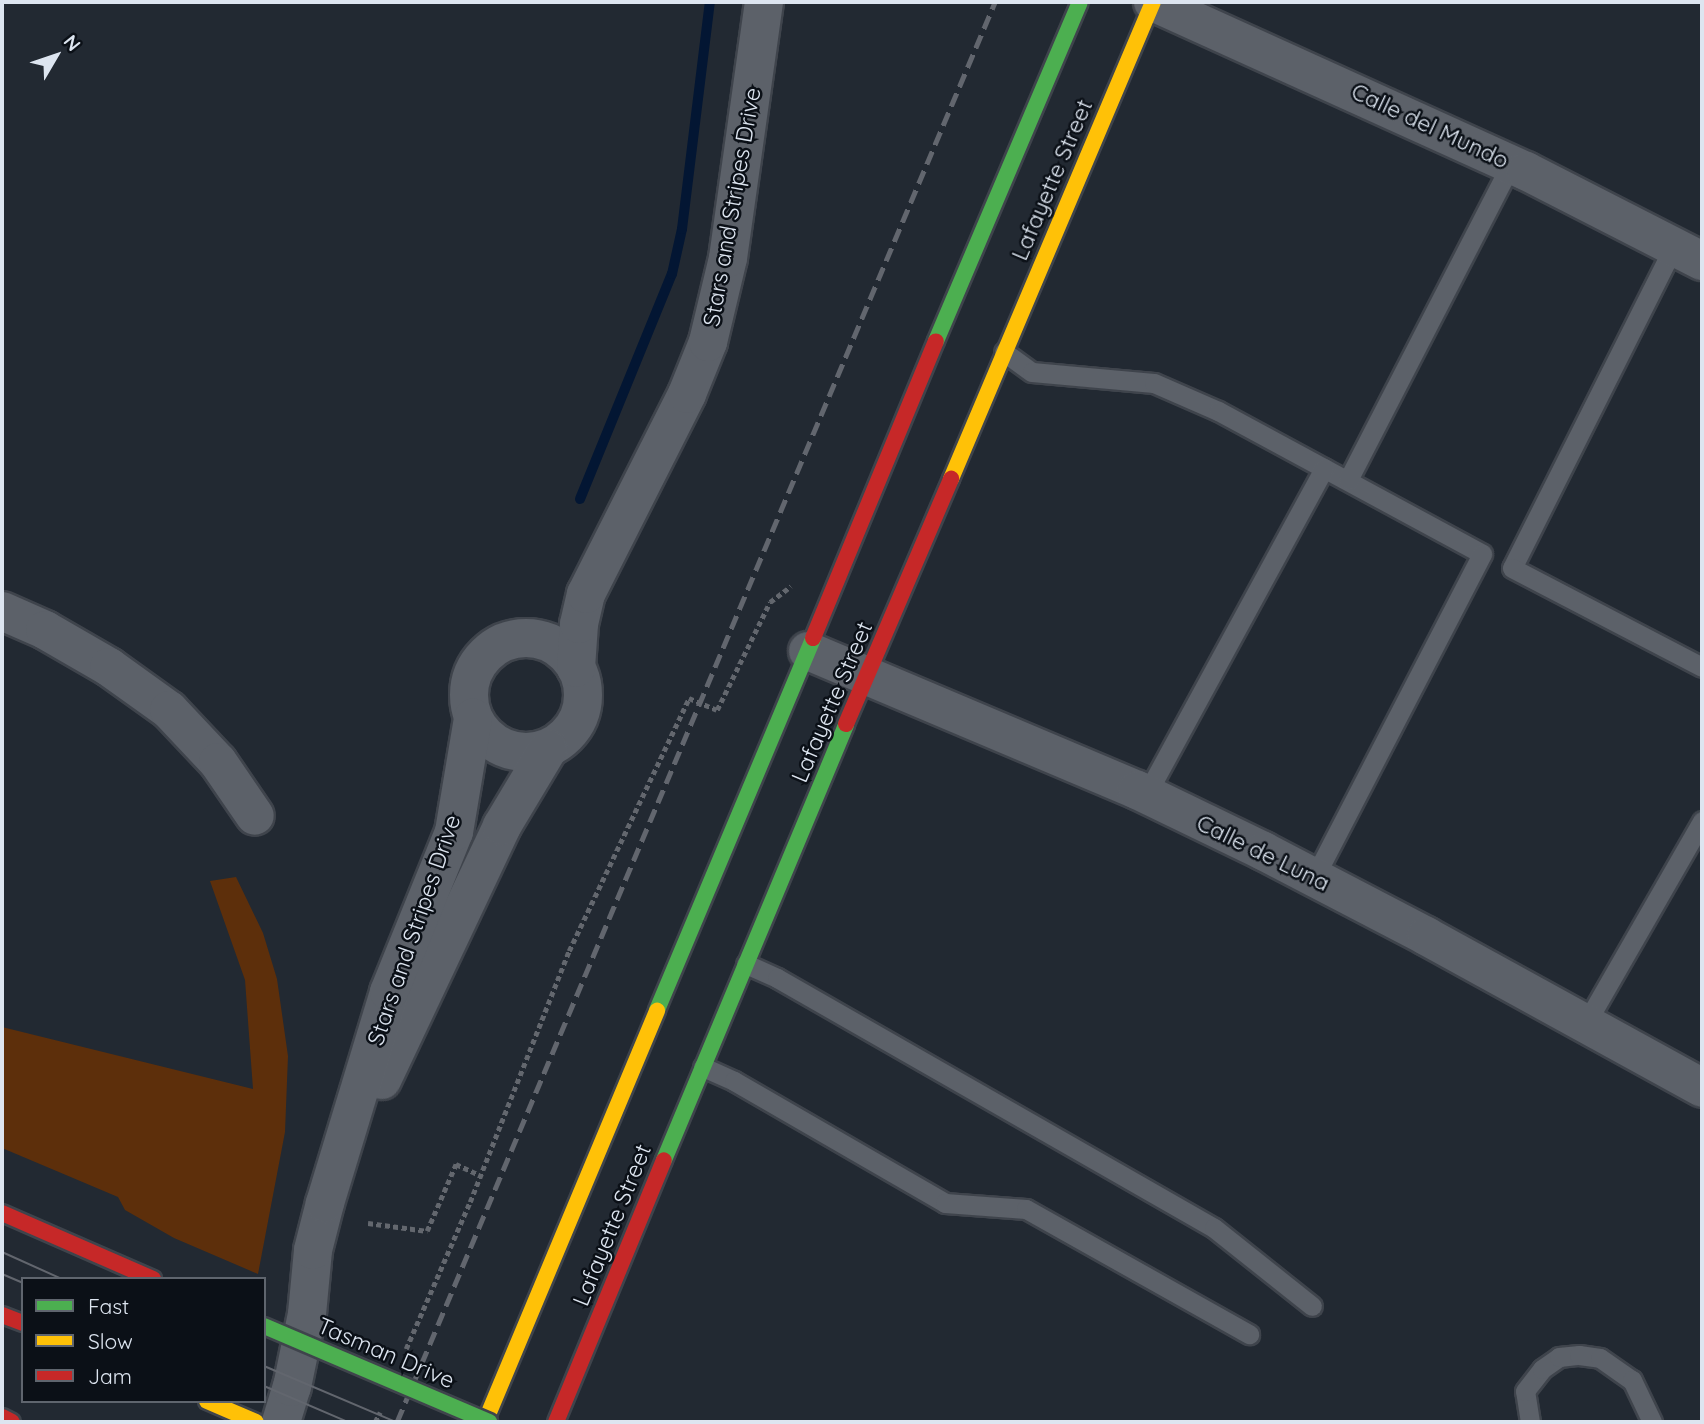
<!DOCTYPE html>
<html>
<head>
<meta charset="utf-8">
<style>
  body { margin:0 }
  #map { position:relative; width:1704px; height:1424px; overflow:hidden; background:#222932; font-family:Quicksand,sans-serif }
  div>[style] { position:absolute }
  .green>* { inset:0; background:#5d2f0b }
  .stream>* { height:10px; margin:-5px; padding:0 5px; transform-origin:5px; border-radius:5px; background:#031633 }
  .path>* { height:4.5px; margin-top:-2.25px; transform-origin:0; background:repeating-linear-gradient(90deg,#63676e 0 5px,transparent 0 8.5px) }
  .roads { filter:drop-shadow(2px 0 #3f444c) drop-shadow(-2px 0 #3f444c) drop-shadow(0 2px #3f444c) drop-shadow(0 -2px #3f444c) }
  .lane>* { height:19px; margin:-9.5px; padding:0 9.5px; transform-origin:9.5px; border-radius:9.5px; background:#5c6169 }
  .street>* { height:38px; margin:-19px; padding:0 19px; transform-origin:19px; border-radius:19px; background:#5c6169 }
  .street>.ring { margin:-19px; padding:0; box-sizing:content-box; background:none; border:38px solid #5c6169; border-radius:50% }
  .fast>* { height:16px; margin:-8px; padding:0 8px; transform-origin:8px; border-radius:8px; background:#4caf50 }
  .slow>* { height:16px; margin:-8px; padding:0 8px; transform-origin:8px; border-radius:8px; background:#ffc107 }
  .jam>* { height:16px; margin:-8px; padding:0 8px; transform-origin:8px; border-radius:8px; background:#c62828 }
  .tram>* { height:2px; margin:-1px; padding:0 1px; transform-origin:1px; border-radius:1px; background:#62666e }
  .rail>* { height:5px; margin-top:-2.5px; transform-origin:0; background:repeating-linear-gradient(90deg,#62666e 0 14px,transparent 0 21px) }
  .bridges { filter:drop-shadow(2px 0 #3f444c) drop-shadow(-2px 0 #3f444c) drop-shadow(0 2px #3f444c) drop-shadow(0 -2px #3f444c) }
  .fast-bridge>* { height:16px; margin:-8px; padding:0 8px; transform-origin:8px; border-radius:8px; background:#4caf50 }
  span { translate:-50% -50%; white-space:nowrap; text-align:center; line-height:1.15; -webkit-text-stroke:5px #0b1017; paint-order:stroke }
  .street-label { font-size:23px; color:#dde5f0 }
  .frame { position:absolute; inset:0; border:4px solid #dde5f0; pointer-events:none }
  .legend { position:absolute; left:21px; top:1277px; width:245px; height:126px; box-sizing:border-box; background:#0b1017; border:2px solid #5f656e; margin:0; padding:9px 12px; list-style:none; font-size:21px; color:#dde5f0 }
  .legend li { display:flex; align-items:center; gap:14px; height:35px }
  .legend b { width:35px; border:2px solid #5f656e }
  .north { position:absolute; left:21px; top:21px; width:70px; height:70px; -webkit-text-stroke:5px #0b1017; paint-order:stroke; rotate:51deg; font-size:19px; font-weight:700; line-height:28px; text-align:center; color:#dde5f0 }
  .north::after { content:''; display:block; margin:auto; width:24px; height:32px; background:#dde5f0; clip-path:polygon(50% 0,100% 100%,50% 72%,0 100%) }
</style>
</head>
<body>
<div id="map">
  <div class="green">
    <div style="clip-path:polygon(236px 877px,263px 933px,277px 979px,288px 1056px,285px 1132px,258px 1274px,174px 1238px,125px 1210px,118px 1197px,2px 1148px,2px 1027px,253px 1089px,245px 980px,210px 881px)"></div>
  </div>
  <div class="stream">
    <div style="left:580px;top:499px;width:243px;rotate:-67.8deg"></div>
    <div style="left:672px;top:274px;width:46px;rotate:-77.5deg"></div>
    <div style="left:682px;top:229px;width:229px;rotate:-83deg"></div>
  </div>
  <div class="path">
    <div style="left:368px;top:1223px;width:60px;rotate:7.7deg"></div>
    <div style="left:427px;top:1231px;width:73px;rotate:-66.6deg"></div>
    <div style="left:456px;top:1164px;width:26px;rotate:25deg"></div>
    <div style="left:406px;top:1349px;width:160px;rotate:-66.5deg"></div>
    <div style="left:470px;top:1202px;width:270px;rotate:-68.5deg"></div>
    <div style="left:569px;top:951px;width:280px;rotate:-64.6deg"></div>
    <div style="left:689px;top:698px;width:30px;rotate:23deg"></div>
    <div style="left:717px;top:710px;width:120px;rotate:-63.9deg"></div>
    <div style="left:770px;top:602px;width:26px;rotate:-37deg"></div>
    <div style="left:375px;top:1422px;width:11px;rotate:-63deg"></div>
  </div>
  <div class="roads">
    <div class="lane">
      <div style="left:1674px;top:246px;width:360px;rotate:116.7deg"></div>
      <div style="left:1512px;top:568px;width:214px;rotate:27.5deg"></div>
      <div style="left:1004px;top:352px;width:34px;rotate:36deg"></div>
      <div style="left:1032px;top:372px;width:122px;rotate:5.2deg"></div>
      <div style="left:1154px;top:383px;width:70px;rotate:23.6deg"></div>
      <div style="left:1218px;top:411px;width:300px;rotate:28.4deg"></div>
      <div style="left:1482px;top:554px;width:365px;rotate:117.4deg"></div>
      <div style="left:1348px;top:480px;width:356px;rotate:-62.7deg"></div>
      <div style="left:1146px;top:795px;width:372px;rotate:-61.4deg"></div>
      <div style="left:746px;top:964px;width:34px;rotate:24deg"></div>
      <div style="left:777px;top:978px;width:503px;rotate:29.77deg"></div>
      <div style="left:1214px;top:1228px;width:125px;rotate:38.5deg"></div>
      <div style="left:1586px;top:1023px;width:233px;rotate:-60.1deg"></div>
      <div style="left:703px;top:1067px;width:34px;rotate:24deg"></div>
      <div style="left:734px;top:1081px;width:244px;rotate:30deg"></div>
      <div style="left:945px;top:1203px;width:81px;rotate:4.2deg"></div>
      <div style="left:1026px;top:1209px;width:256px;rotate:29.3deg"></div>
      <div style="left:1530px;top:1422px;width:31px;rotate:-99deg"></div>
      <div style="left:1525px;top:1391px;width:28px;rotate:-52deg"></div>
      <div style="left:1542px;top:1369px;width:21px;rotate:-35deg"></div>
      <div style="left:1559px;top:1357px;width:20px;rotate:-6deg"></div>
      <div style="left:1579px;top:1355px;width:21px;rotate:8deg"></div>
      <div style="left:1600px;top:1358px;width:39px;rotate:35deg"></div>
      <div style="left:1632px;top:1380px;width:47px;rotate:64.5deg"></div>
    </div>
    <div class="street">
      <div style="left:1153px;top:2px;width:409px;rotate:24.4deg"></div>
      <div style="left:1526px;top:171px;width:198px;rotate:27.1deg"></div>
      <div style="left:2px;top:611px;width:47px;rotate:23.8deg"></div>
      <div style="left:45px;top:630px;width:74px;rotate:30deg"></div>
      <div style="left:109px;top:667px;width:74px;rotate:35.6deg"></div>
      <div style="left:169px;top:710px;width:71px;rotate:46.7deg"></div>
      <div style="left:218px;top:762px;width:65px;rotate:55.6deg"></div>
      <div class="ring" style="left:469px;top:638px;width:76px;height:76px"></div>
      <div style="left:808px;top:651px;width:357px;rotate:22.9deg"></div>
      <div style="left:1137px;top:790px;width:140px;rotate:25.8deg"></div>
      <div style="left:1263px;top:851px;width:184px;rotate:27.5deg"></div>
      <div style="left:1426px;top:936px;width:315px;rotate:28.8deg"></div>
      <div style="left:576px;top:668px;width:44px;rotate:-86.1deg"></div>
      <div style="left:579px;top:624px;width:31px;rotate:-77deg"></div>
      <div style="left:586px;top:594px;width:224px;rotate:-63.2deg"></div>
      <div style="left:687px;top:394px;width:56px;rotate:-68deg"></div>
      <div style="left:708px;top:342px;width:86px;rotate:-76.6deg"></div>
      <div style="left:728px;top:258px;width:259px;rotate:-82deg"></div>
      <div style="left:382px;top:1080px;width:281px;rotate:-64.7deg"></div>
      <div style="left:502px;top:826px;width:90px;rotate:-59.1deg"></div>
      <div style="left:281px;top:1422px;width:37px;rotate:-73deg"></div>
      <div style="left:292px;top:1387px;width:75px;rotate:-78.4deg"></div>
      <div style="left:307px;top:1314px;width:64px;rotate:-84.6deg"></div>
      <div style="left:313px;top:1250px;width:49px;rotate:-75.7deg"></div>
      <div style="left:325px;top:1203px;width:220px;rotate:-73.1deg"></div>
      <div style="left:389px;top:992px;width:173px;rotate:-67.9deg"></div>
      <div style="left:454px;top:832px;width:116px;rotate:-80.5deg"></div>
    </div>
    <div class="fast">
      <div style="left:936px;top:341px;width:368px;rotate:-67deg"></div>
      <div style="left:657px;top:1010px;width:403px;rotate:-67.2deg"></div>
      <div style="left:664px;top:1160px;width:472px;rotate:-67.3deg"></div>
    </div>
    <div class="slow">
      <div style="left:951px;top:479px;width:518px;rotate:-67.05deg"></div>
      <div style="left:207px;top:1401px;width:53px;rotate:23.2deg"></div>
      <div style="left:485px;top:1422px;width:446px;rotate:-67.3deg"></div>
    </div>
    <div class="jam">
      <div style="left:813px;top:638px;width:321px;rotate:-67.5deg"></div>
      <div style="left:846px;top:724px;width:267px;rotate:-66.8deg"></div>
      <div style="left:2px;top:1213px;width:165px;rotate:23.6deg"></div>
      <div style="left:2px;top:1315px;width:22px;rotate:21deg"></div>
      <div style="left:2px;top:1417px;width:11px;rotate:27deg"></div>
      <div style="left:556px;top:1422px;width:283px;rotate:-67.6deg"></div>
    </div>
  </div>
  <div class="tram">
    <div style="left:2px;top:1252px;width:66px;rotate:24.2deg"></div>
    <div style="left:2px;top:1274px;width:23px;rotate:23deg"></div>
    <div style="left:264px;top:1366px;width:143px;rotate:23deg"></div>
    <div style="left:264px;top:1386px;width:91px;rotate:23.2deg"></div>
  </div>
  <div class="rail">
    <div style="left:397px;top:1422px;width:1541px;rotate:-67.16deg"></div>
  </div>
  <div class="bridges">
    <div class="fast-bridge">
      <div style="left:264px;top:1326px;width:245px;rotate:23.1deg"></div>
    </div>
  </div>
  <div class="street-label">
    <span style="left:1430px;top:126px;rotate:25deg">Calle del Mundo</span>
    <span style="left:1052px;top:180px;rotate:-67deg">Lafayette Street</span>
    <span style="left:732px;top:207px;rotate:-80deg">Stars and Stripes Drive</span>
    <span style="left:832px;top:702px;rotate:-67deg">Lafayette Street</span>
    <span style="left:1263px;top:853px;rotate:26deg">Calle de Luna</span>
    <span style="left:414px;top:930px;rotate:-71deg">Stars and Stripes Drive</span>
    <span style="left:612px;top:1225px;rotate:-68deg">Lafayette Street</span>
    <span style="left:386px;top:1353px;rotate:23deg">Tasman Drive</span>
  </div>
  <div class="frame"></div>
  <ul class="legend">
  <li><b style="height:9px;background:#4caf50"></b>Fast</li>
  <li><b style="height:9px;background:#ffc107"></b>Slow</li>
  <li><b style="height:9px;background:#c62828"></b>Jam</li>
  </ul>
  <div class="north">N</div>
</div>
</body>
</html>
